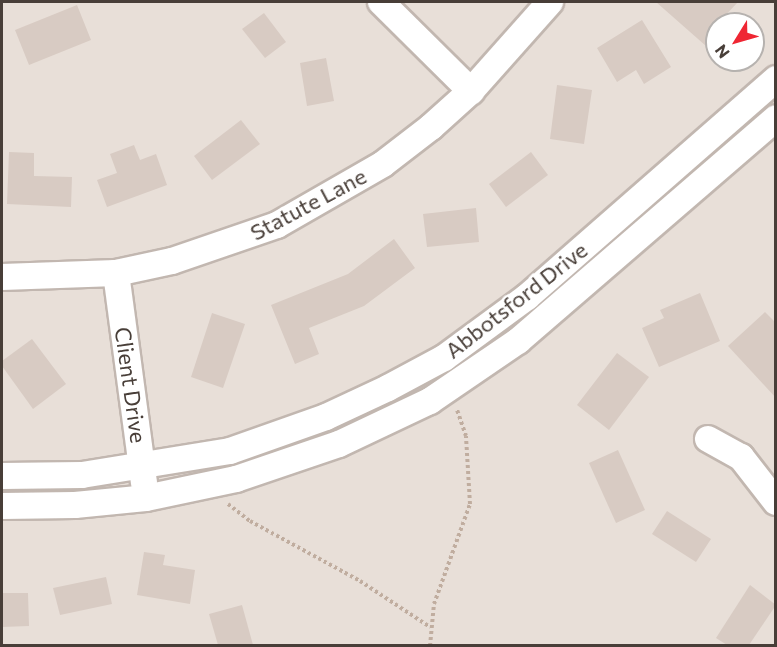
<!DOCTYPE html>
<html>
<head>
<meta charset="utf-8">
<style>
  body { margin:0 }
  #map { position:relative; width:777px; height:647px; overflow:hidden; background:#f4efea; font-family:Commissioner,sans-serif }
  div>[style] { position:absolute }
  .residential>* { inset:0; background:#e8dfd8 }
  .building>* { inset:0; background:#d8cbc3 }
  .path>* { height:4px; margin-top:-2px; transform-origin:0; background:repeating-linear-gradient(90deg,#c0ad9f 0 3px,transparent 0 6px) }
  .roads { filter:drop-shadow(2px 0 #c2b7b0) drop-shadow(-2px 0 #c2b7b0) drop-shadow(0 2px #c2b7b0) drop-shadow(0 -2px #c2b7b0) }
  .minor>* { height:26px; margin:-13px; padding:0 13px; transform-origin:13px; border-radius:13px; background:#fff }
  span { translate:-50% -50%; white-space:nowrap; text-align:center; line-height:1.15; -webkit-text-stroke:5px #fff; paint-order:stroke }
  .street-label { font-size:22px; color:#483e38 }
  .frame { position:absolute; inset:0; border:3px solid #483e38; pointer-events:none }
  .north { position:absolute; left:705px; top:12px; width:60px; height:60px; box-sizing:border-box; background:#fff; border:2px solid #b6b2af; border-radius:50%; rotate:233deg; font-size:16px; font-weight:700; line-height:24px; text-align:center; color:#483e38 }
  .north::after { content:''; display:block; margin:auto; width:21px; height:27px; background:#ef2633; clip-path:polygon(50% 0,100% 100%,50% 72%,0 100%) }
</style>
</head>
<body>
<div id="map">
  <div class="residential">
    <div style="clip-path:polygon(evenodd,2px 2px,775px 2px,775px 645px,2px 645px,2px 2px,717px 24px,753px 24px,753px 60px,717px 60px,717px 24px)"></div>
  </div>
  <div class="building">
    <div style="clip-path:polygon(656px 2px,738px 2px,721px 20px,726px 24px,717px 24px,717px 34px,706px 46px)"></div>
    <div style="clip-path:polygon(77px 5px,91px 40px,29px 65px,15px 30px)"></div>
    <div style="clip-path:polygon(264px 13px,286px 42px,265px 58px,242px 29px)"></div>
    <div style="clip-path:polygon(642px 20px,671px 67px,644px 84px,636px 70px,617px 82px,597px 48px)"></div>
    <div style="clip-path:polygon(326px 58px,334px 101px,307px 106px,300px 63px)"></div>
    <div style="clip-path:polygon(557px 85px,592px 90px,584px 144px,550px 139px)"></div>
    <div style="clip-path:polygon(241px 120px,260px 144px,212px 180px,194px 156px)"></div>
    <div style="clip-path:polygon(134px 145px,140px 160px,156px 154px,167px 185px,107px 207px,97px 180px,117px 173px,110px 154px)"></div>
    <div style="clip-path:polygon(9px 152px,34px 153px,34px 176px,72px 177px,71px 207px,7px 204px)"></div>
    <div style="clip-path:polygon(531px 152px,548px 175px,506px 207px,489px 184px)"></div>
    <div style="clip-path:polygon(476px 208px,479px 242px,427px 247px,423px 214px)"></div>
    <div style="clip-path:polygon(394px 239px,415px 268px,364px 306px,309px 328px,319px 354px,295px 364px,271px 305px,348px 274px)"></div>
    <div style="clip-path:polygon(700px 293px,720px 341px,659px 367px,642px 328px,664px 318px,660px 310px)"></div>
    <div style="clip-path:polygon(765px 312px,776px 323px,776px 398px,728px 346px)"></div>
    <div style="clip-path:polygon(212px 313px,245px 324px,223px 388px,191px 377px)"></div>
    <div style="clip-path:polygon(32px 339px,66px 384px,33px 409px,2px 366px,2px 361px)"></div>
    <div style="clip-path:polygon(617px 353px,649px 377px,609px 430px,577px 405px)"></div>
    <div style="clip-path:polygon(618px 450px,645px 510px,616px 523px,589px 463px)"></div>
    <div style="clip-path:polygon(667px 511px,711px 539px,696px 562px,652px 534px)"></div>
    <div style="clip-path:polygon(144px 552px,165px 555px,163px 565px,195px 570px,190px 604px,137px 595px)"></div>
    <div style="clip-path:polygon(106px 577px,112px 604px,60px 615px,53px 588px)"></div>
    <div style="clip-path:polygon(750px 585px,776px 605px,749px 645px,727px 645px,716px 638px)"></div>
    <div style="clip-path:polygon(2px 593px,28px 593px,29px 626px,2px 627px)"></div>
    <div style="clip-path:polygon(242px 605px,253px 645px,218px 645px,209px 614px)"></div>
  </div>
  <div class="path">
    <div style="left:228px;top:504px;width:28px;rotate:38deg"></div>
    <div style="left:250px;top:521px;width:125px;rotate:28.6deg"></div>
    <div style="left:360px;top:581px;width:84px;rotate:33.3deg"></div>
    <div style="left:430px;top:646px;width:42px;rotate:-84.6deg"></div>
    <div style="left:434px;top:604px;width:106px;rotate:-70.2deg"></div>
    <div style="left:470px;top:504px;width:68px;rotate:-93.4deg"></div>
    <div style="left:466px;top:436px;width:28px;rotate:-109deg"></div>
  </div>
  <div class="roads">
    <div class="minor">
      <div style="left:381px;top:2px;width:127px;rotate:44.7deg"></div>
      <div style="left:116px;top:273px;width:212px;rotate:82.4deg"></div>
      <div style="left:2px;top:277px;width:114px;rotate:-2deg"></div>
      <div style="left:116px;top:273px;width:57px;rotate:-12.1deg"></div>
      <div style="left:172px;top:261px;width:111px;rotate:-18.9deg"></div>
      <div style="left:277px;top:225px;width:122px;rotate:-29.9deg"></div>
      <div style="left:383px;top:164px;width:61px;rotate:-37.6deg"></div>
      <div style="left:431px;top:127px;width:54px;rotate:-42deg"></div>
      <div style="left:471px;top:91px;width:119px;rotate:-48.4deg"></div>
      <div style="left:708px;top:439px;width:38px;rotate:29deg"></div>
      <div style="left:741px;top:457px;width:57px;rotate:52.1deg"></div>
      <div style="left:2px;top:476px;width:80px;rotate:-0.7deg"></div>
      <div style="left:82px;top:475px;width:150px;rotate:-9.2deg"></div>
      <div style="left:230px;top:451px;width:102px;rotate:-19.5deg"></div>
      <div style="left:326px;top:417px;width:68px;rotate:-25.1deg"></div>
      <div style="left:388px;top:388px;width:64px;rotate:-28.2deg"></div>
      <div style="left:444px;top:358px;width:103px;rotate:-36.3deg"></div>
      <div style="left:527px;top:297px;width:331px;rotate:-41.2deg"></div>
      <div style="left:2px;top:506px;width:73px;rotate:-0.8deg"></div>
      <div style="left:75px;top:505px;width:71px;rotate:-5.6deg"></div>
      <div style="left:146px;top:498px;width:92px;rotate:-11.9deg"></div>
      <div style="left:236px;top:479px;width:109px;rotate:-18.8deg"></div>
      <div style="left:339px;top:444px;width:101px;rotate:-25.3deg"></div>
      <div style="left:430px;top:401px;width:107px;rotate:-34.3deg"></div>
      <div style="left:518px;top:341px;width:341px;rotate:-40.8deg"></div>
    </div>
  </div>
  <div class="street-label">
    <span style="left:308px;top:204px;rotate:-28deg">Statute Lane</span>
    <span style="left:516px;top:300px;rotate:-38deg">Abbotsford Drive</span>
    <span style="left:131px;top:385px;rotate:82deg">Client Drive</span>
  </div>
  <div class="frame"></div>
  <div class="north">N</div>
</div>
</body>
</html>
